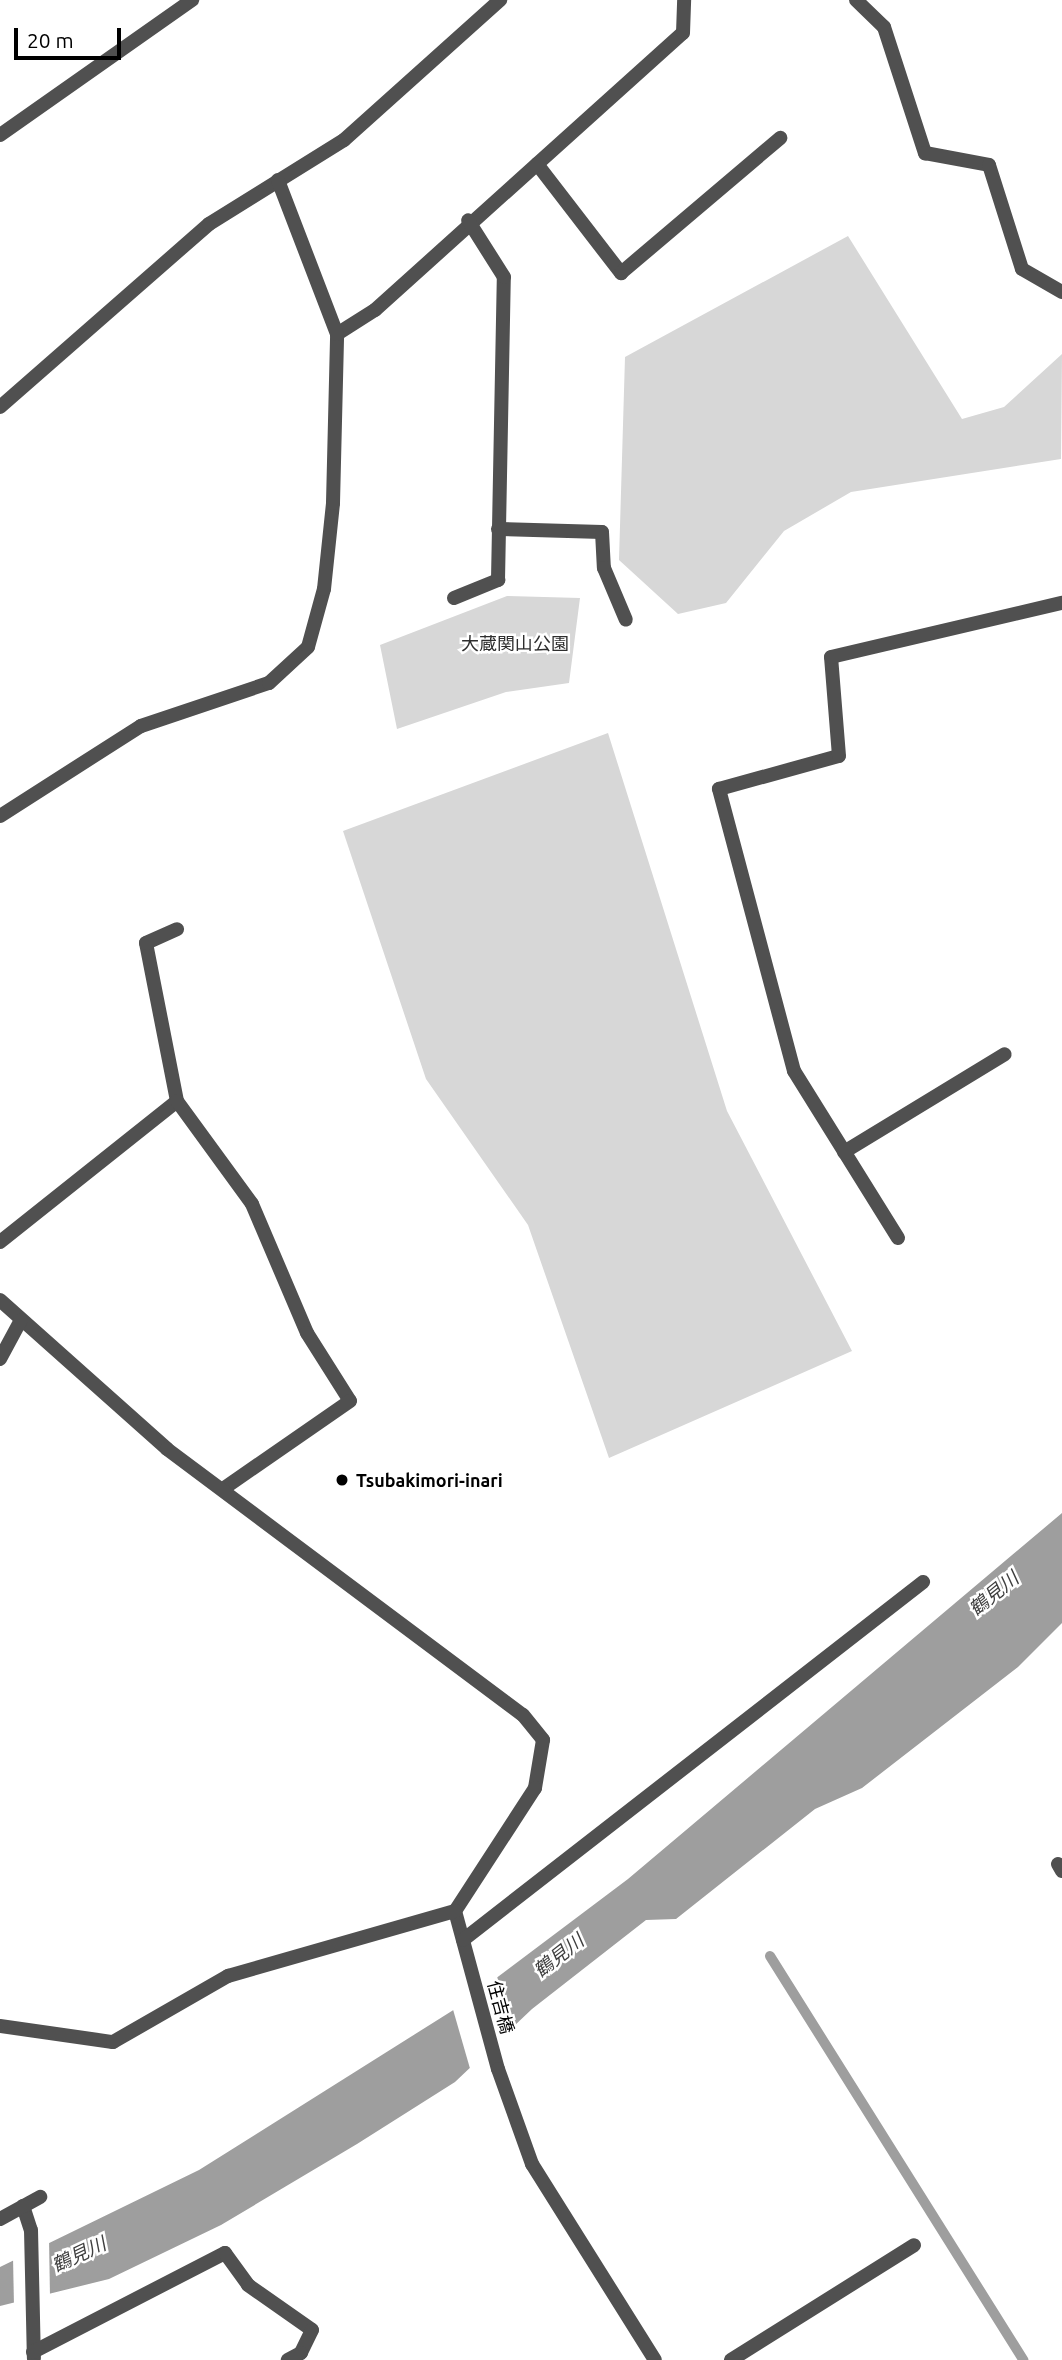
<!DOCTYPE html>
<html>
<head>
<meta charset="utf-8">
<style>
  body { margin:0 }
  #map { position:relative; width:1062px; height:2360px; overflow:hidden; background:#fff; font-family:Ubuntu,"Noto Sans JP",sans-serif }
  div>[style] { position:absolute }
  .green>* { inset:0; background:#d7d7d7 }
  .water>* { inset:0; background:#9e9e9e }
  .pier>* { inset:0; background:#fff }
  .stream>* { height:10px; margin:-5px; padding:0 5px; transform-origin:5px; border-radius:5px; background:#9e9e9e }
  .service>* { height:14px; margin:-7px; padding:0 7px; transform-origin:7px; border-radius:7px; background:#505050 }
  .minor>* { height:14px; margin:-7px; padding:0 7px; transform-origin:7px; border-radius:7px; background:#505050 }
  .dots>* { width:19px; height:19px; translate:-50% -50%; box-sizing:border-box; border:4px solid #fff; border-radius:50% }
  span { translate:-50% -50%; white-space:nowrap; text-align:center; line-height:1.15; -webkit-text-stroke:5px #fff; paint-order:stroke }
  .park-label { font-size:18px; color:#2e2e2e }
  .poi-label { font-size:18px; color:#000; font-weight:700 }
  .left { translate:0 -50%; text-align:left }
  .street-label { font-size:18px; color:#000 }
  .water-label { font-size:19px; color:#3f3f3f; font-style:italic }
  .scale { position:absolute; left:14px; top:28px; width:107px; height:32px; box-sizing:border-box; border:4px solid #000; border-top:0; padding-left:9px; font-size:21px; line-height:24px; white-space:nowrap; color:#000; -webkit-text-stroke:5px #fff; paint-order:stroke }
</style>
</head>
<body>
<div id="map">
  <div class="green">
    <div style="clip-path:polygon(848px 236px,962px 419px,1004px 407px,1062px 354px,1061px 459px,851px 492px,784px 531px,726px 603px,678px 614px,619px 560px,625px 357px)"></div>
    <div style="clip-path:polygon(507px 596px,580px 598px,569px 683px,506px 692px,397px 729px,380px 645px)"></div>
    <div style="clip-path:polygon(608px 733px,727px 1111px,852px 1351px,609px 1458px,528px 1225px,426px 1079px,343px 831px)"></div>
  </div>
  <div class="water">
    <div style="clip-path:polygon(1062px 1513px,1062px 1623px,1018px 1667px,862px 1788px,815px 1809px,676px 1919px,646px 1920px,532px 2009px,455px 2082px,357px 2144px,221px 2225px,109px 2279px,0 2306px,0 2267px,199px 2170px,455px 2009px,628px 1879px)"></div>
  </div>
  <div class="pier">
    <div style="clip-path:polygon(496px 1973px,513px 2032px,471px 2072px,452px 2006px)"></div>
    <div style="clip-path:polygon(49px 2238px,50px 2297px,14px 2306px,13px 2257px)"></div>
  </div>
  <div class="stream">
    <div style="left:770px;top:1956px;width:477px;rotate:57.9deg"></div>
  </div>
  <div class="service">
    <div style="left:498px;top:529px;width:104px;rotate:1.7deg"></div>
    <div style="left:602px;top:532px;width:36px;rotate:87deg"></div>
    <div style="left:604px;top:568px;width:56px;rotate:67.1deg"></div>
  </div>
  <div class="minor">
    <div style="left:856px;top:0;width:39px;rotate:44deg"></div>
    <div style="left:884px;top:27px;width:133px;rotate:72deg"></div>
    <div style="left:925px;top:153px;width:65px;rotate:10.6deg"></div>
    <div style="left:989px;top:165px;width:109px;rotate:72.4deg"></div>
    <div style="left:1022px;top:269px;width:46px;rotate:29.9deg"></div>
    <div style="left:0;top:135px;width:235px;rotate:-35.1deg"></div>
    <div style="left:537px;top:164px;width:138px;rotate:52.4deg"></div>
    <div style="left:621px;top:273px;width:209px;rotate:-40.3deg"></div>
    <div style="left:337px;top:334px;width:45px;rotate:-32.3deg"></div>
    <div style="left:375px;top:310px;width:414px;rotate:-42deg"></div>
    <div style="left:683px;top:33px;width:33px;rotate:-88deg"></div>
    <div style="left:0;top:407px;width:278px;rotate:-41.2deg"></div>
    <div style="left:209px;top:224px;width:159px;rotate:-31.9deg"></div>
    <div style="left:344px;top:140px;width:210px;rotate:-41.9deg"></div>
    <div style="left:454px;top:598px;width:48px;rotate:-22.2deg"></div>
    <div style="left:498px;top:580px;width:303px;rotate:-88.9deg"></div>
    <div style="left:504px;top:277px;width:67px;rotate:-122.3deg"></div>
    <div style="left:0;top:816px;width:167px;rotate:-32.6deg"></div>
    <div style="left:141px;top:726px;width:135px;rotate:-18.6deg"></div>
    <div style="left:269px;top:683px;width:53px;rotate:-42.7deg"></div>
    <div style="left:308px;top:647px;width:60px;rotate:-74.6deg"></div>
    <div style="left:324px;top:589px;width:86px;rotate:-84deg"></div>
    <div style="left:333px;top:503px;width:169px;rotate:-88.6deg"></div>
    <div style="left:337px;top:334px;width:165px;rotate:-111deg"></div>
    <div style="left:177px;top:1101px;width:161px;rotate:-101.1deg"></div>
    <div style="left:146px;top:943px;width:34px;rotate:-24deg"></div>
    <div style="left:844px;top:1152px;width:188px;rotate:-31.3deg"></div>
    <div style="left:898px;top:1238px;width:197px;rotate:-121.9deg"></div>
    <div style="left:794px;top:1071px;width:292px;rotate:-104.9deg"></div>
    <div style="left:719px;top:789px;width:124px;rotate:-15.4deg"></div>
    <div style="left:839px;top:756px;width:99px;rotate:-94.6deg"></div>
    <div style="left:831px;top:657px;width:237px;rotate:-13.2deg"></div>
    <div style="left:0;top:1242px;width:226px;rotate:-38.5deg"></div>
    <div style="left:177px;top:1101px;width:127px;rotate:53.9deg"></div>
    <div style="left:252px;top:1204px;width:140px;rotate:66.9deg"></div>
    <div style="left:307px;top:1333px;width:80px;rotate:57.7deg"></div>
    <div style="left:350px;top:1401px;width:155px;rotate:145.3deg"></div>
    <div style="left:0;top:1300px;width:224px;rotate:41.7deg"></div>
    <div style="left:167px;top:1449px;width:444px;rotate:36.8deg"></div>
    <div style="left:523px;top:1715px;width:32px;rotate:51deg"></div>
    <div style="left:543px;top:1740px;width:49px;rotate:99.5deg"></div>
    <div style="left:535px;top:1788px;width:147px;rotate:123deg"></div>
    <div style="left:455px;top:1911px;width:164px;rotate:74.8deg"></div>
    <div style="left:498px;top:2069px;width:101px;rotate:70.3deg"></div>
    <div style="left:532px;top:2164px;width:231px;rotate:57.9deg"></div>
    <div style="left:0;top:1359px;width:44px;rotate:-61.7deg"></div>
    <div style="left:1058px;top:1864px;width:8px;rotate:60deg"></div>
    <div style="left:463px;top:1940px;width:583px;rotate:-37.89deg"></div>
    <div style="left:0;top:2026px;width:114px;rotate:8.1deg"></div>
    <div style="left:113px;top:2042px;width:133px;rotate:-29.9deg"></div>
    <div style="left:228px;top:1976px;width:236px;rotate:-16deg"></div>
    <div style="left:23px;top:2206px;width:25px;rotate:72deg"></div>
    <div style="left:31px;top:2230px;width:128px;rotate:88.7deg"></div>
    <div style="left:0;top:2219px;width:46px;rotate:-28.8deg"></div>
    <div style="left:33px;top:2352px;width:216px;rotate:-27.3deg"></div>
    <div style="left:225px;top:2253px;width:39px;rotate:54deg"></div>
    <div style="left:248px;top:2285px;width:78px;rotate:35.1deg"></div>
    <div style="left:312px;top:2330px;width:25px;rotate:116deg"></div>
    <div style="left:301px;top:2353px;width:15px;rotate:152deg"></div>
    <div style="left:731px;top:2360px;width:216px;rotate:-32.1deg"></div>
  </div>
  <div class="dots">
    <div style="left:342px;top:1480px;background:#000"></div>
  </div>
  <div class="park-label">
    <span style="left:515px;top:643px">大蔵関山公園</span>
  </div>
  <div class="poi-label">
    <span class="left" style="left:356px;top:1480px">Tsubakimori-inari</span>
  </div>
  <div class="street-label">
    <span style="left:501px;top:2007px;rotate:75deg">住吉橋</span>
  </div>
  <div class="water-label">
    <span style="left:994px;top:1594px;rotate:-39deg">鶴見川</span>
    <span style="left:559px;top:1956px;rotate:-38deg">鶴見川</span>
    <span style="left:79px;top:2255px;rotate:-25deg">鶴見川</span>
  </div>
  <div class="scale">20 m</div>
</div>
</body>
</html>
